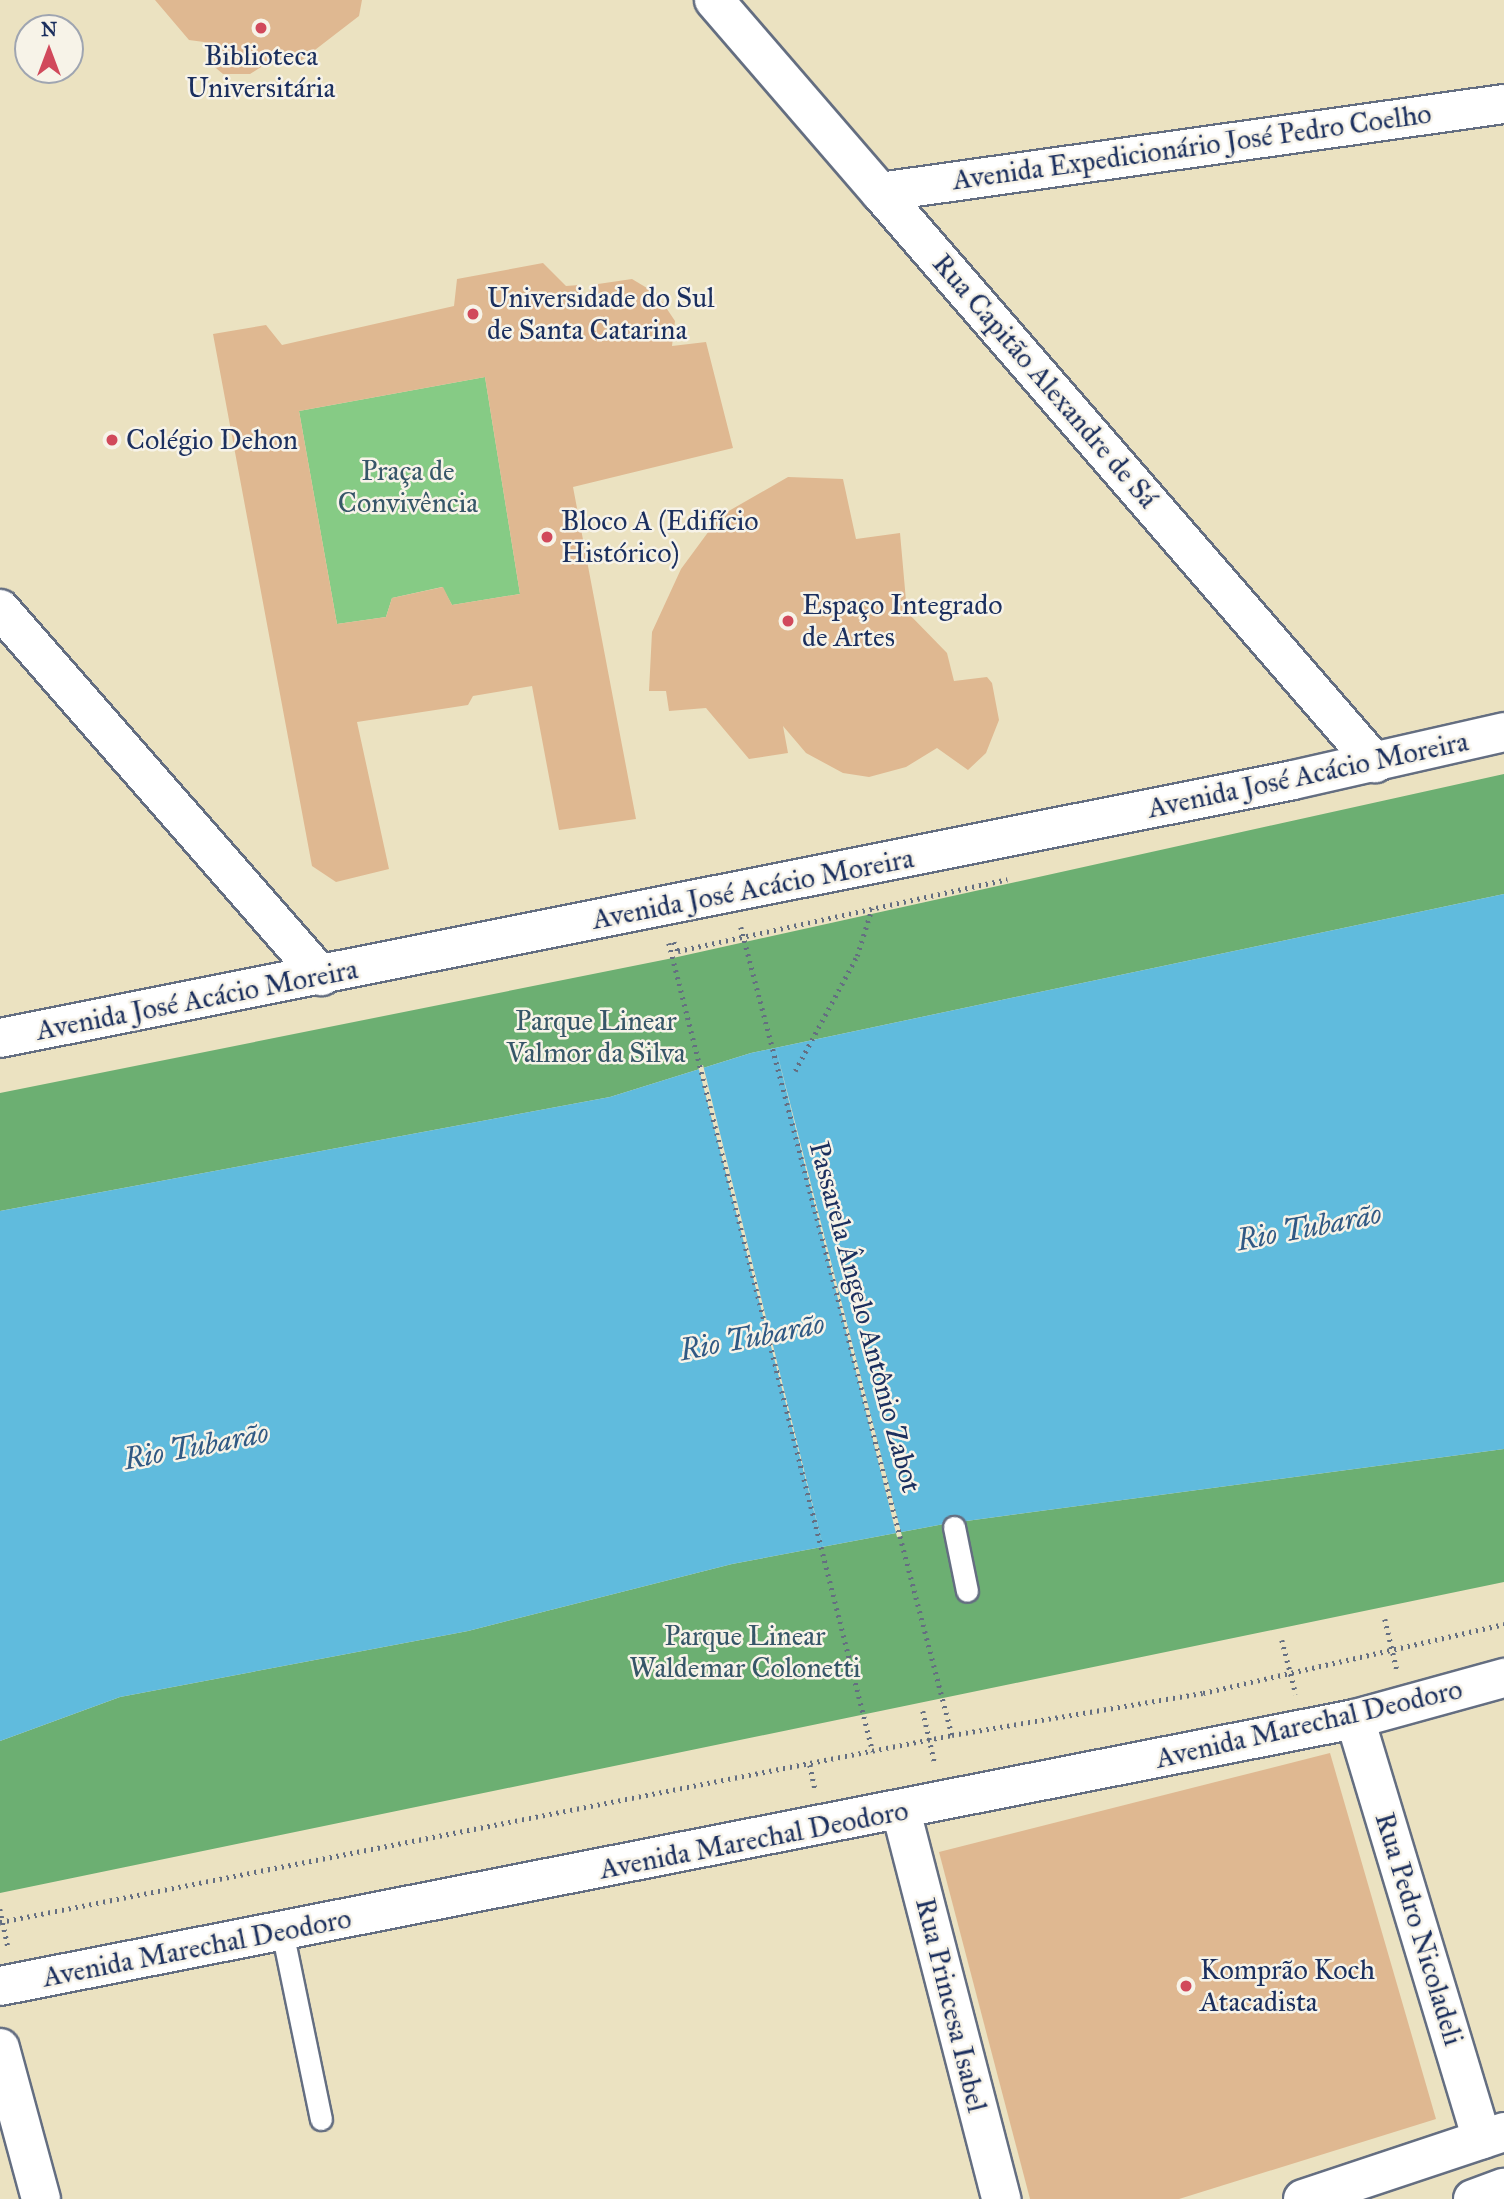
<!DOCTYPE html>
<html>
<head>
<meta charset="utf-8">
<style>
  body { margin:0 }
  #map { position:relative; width:1504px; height:2199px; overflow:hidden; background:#ebe2c1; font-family:"IM FELL Great Primer",serif }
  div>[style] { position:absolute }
  .green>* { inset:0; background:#86cb85 }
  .forest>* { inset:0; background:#6caf72 }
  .water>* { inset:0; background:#60bbdd }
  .pier>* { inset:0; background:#ebe2c1 }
  .building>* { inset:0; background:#dfb891 }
  .path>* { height:4.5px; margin-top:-2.25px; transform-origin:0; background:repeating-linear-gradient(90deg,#646e81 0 2px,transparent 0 7px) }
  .roads { filter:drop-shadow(2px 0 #646e81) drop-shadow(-2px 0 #646e81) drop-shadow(0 2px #646e81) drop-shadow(0 -2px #646e81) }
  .lane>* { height:21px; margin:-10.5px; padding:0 10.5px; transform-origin:10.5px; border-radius:10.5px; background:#fff }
  .street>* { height:38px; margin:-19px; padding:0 19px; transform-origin:19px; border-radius:19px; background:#fff }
  .secondary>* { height:38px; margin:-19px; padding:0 19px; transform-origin:19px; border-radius:19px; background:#fff }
  .primary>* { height:38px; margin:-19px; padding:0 19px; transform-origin:19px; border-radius:19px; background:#fff }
  .dots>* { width:19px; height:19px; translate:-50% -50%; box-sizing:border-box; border:4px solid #f7f3e8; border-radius:50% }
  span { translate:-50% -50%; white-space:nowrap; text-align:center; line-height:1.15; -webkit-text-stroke:5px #f7f3e8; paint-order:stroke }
  .poi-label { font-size:28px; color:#1b2f5e }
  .left { translate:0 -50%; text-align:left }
  .street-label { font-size:28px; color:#1b2f5e }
  .park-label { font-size:28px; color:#365668 }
  .water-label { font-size:30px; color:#305984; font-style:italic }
  .north { position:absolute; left:14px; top:14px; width:70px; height:70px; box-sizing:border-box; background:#f7f3e8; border:2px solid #9fa5b1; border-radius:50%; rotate:0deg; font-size:19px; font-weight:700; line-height:28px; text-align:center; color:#1b2f5e }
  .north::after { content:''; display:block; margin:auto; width:24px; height:32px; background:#d1495b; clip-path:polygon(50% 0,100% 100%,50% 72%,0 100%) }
</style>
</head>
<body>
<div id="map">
  <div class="green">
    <div style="clip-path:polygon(485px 377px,520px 594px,452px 605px,442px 587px,392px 598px,386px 617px,337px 624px,299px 411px)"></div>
  </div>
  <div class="forest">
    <div style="clip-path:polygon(1504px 774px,1504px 894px,751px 1053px,610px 1097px,0 1211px,0 1093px,673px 958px)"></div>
    <div style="clip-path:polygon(1504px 1449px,1504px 1582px,0 1893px,0 1741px,120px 1697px,468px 1631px,732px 1564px,944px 1524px)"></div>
  </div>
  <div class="water">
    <div style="clip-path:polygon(1504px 894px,1504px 1449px,944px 1524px,732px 1564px,468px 1631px,120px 1697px,0 1741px,0 1211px,610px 1097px,751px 1053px)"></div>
  </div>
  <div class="pier">
    <div style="clip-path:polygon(775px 1045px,902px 1536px,897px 1537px)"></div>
    <div style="clip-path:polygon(703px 1065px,824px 1550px,698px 1066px)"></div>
  </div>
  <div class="building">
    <div style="clip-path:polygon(155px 0,362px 0,359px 16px,298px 63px,269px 62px,250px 74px,223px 74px,210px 63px,204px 42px,189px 40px)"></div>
    <div style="clip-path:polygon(evenodd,543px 263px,566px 286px,579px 285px,582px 298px,598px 284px,632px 279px,657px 294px,675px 321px,672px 346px,706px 342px,733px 448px,573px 487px,636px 819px,559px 830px,532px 686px,473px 696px,468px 705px,357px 722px,389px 869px,336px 882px,312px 866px,213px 334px,266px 325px,282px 345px,454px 306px,457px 279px,543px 263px,485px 377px,520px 594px,452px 605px,443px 587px,392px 598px,386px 617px,337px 624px,299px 411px,485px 377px)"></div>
    <div style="clip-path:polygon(788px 477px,843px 479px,856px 539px,900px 533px,907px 612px,947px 653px,954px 681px,987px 677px,992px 683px,999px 720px,986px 753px,968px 770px,937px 748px,906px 767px,869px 777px,843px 773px,806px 753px,783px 726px,788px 753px,749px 759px,706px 708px,669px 711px,666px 691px,649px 691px,652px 632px,681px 569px,720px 516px)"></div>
    <div style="clip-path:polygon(1330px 1753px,1436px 2119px,1179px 2199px,1030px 2199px,939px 1852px)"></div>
  </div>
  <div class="path">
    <div style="left:741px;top:927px;width:835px;rotate:75.36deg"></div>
    <div style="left:674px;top:942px;width:10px;rotate:66deg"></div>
    <div style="left:678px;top:951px;width:337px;rotate:-12.3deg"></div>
    <div style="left:669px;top:943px;width:834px;rotate:75.85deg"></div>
    <div style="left:795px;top:1071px;width:131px;rotate:-61.7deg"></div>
    <div style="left:857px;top:956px;width:50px;rotate:-72.6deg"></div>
    <div style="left:1385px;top:1619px;width:52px;rotate:76.8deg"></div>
    <div style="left:1282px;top:1640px;width:56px;rotate:75.5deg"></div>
    <div style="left:923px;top:1711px;width:54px;rotate:77.2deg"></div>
    <div style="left:810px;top:1765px;width:24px;rotate:78deg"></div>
    <div style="left:0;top:1909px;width:40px;rotate:78deg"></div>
    <div style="left:0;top:1922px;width:970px;rotate:-11.11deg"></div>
    <div style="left:952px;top:1735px;width:254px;rotate:-9.5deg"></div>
    <div style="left:1203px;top:1693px;width:309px;rotate:-12.9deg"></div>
  </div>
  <div class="roads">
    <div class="lane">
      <div style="left:954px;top:1527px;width:65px;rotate:78.5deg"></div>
      <div style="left:282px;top:1931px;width:192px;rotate:78.3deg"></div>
    </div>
    <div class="street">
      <div style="left:714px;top:0;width:254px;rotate:49.2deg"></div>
    </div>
    <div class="secondary">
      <div style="left:880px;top:192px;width:756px;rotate:49.08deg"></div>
      <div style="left:880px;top:192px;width:630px;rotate:-8.03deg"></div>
      <div style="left:0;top:609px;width:488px;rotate:48.8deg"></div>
      <div style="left:0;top:1038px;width:1318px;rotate:-11.28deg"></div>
      <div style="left:1293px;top:780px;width:216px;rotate:-12.8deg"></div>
      <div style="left:1355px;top:1719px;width:155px;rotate:-15.4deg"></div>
      <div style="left:0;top:2048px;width:156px;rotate:74.8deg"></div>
    </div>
    <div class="primary">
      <div style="left:901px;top:1811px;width:401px;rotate:75.5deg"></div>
      <div style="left:0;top:1986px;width:1381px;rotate:-11.15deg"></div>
      <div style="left:1355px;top:1719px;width:439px;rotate:73.2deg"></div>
      <div style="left:1303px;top:2199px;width:212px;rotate:-18.4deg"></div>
      <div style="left:1473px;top:2199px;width:33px;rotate:-20deg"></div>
    </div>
  </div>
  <div class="dots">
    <div style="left:261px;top:28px;background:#d1495b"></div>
    <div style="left:473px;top:314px;background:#d1495b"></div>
    <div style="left:112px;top:440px;background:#d1495b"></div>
    <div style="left:547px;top:537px;background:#d1495b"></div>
    <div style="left:788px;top:621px;background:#d1495b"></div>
    <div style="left:1186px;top:1986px;background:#d1495b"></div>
  </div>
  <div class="poi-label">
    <span style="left:261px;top:72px">Biblioteca<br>Universitária</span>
    <span class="left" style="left:487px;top:314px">Universidade do Sul<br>de Santa Catarina</span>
    <span class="left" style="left:126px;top:440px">Colégio Dehon</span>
    <span class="left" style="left:561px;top:537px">Bloco A (Edifício<br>Histórico)</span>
    <span class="left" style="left:802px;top:621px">Espaço Integrado<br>de Artes</span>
    <span class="left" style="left:1200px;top:1986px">Komprão Koch<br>Atacadista</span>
  </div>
  <div class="street-label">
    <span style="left:1192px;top:147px;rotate:-8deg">Avenida Expedicionário José Pedro Coelho</span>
    <span style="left:1045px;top:381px;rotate:49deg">Rua Capitão Alexandre de Sá</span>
    <span style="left:1308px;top:775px;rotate:-12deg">Avenida José Acácio Moreira</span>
    <span style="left:753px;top:889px;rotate:-11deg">Avenida José Acácio Moreira</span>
    <span style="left:197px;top:1000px;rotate:-11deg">Avenida José Acácio Moreira</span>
    <span style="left:865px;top:1317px;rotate:75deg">Passarela Ângelo Antônio Zabot</span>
    <span style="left:1309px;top:1724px;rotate:-13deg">Avenida Marechal Deodoro</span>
    <span style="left:754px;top:1840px;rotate:-11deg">Avenida Marechal Deodoro</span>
    <span style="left:1419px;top:1929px;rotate:73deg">Rua Pedro Nicoladeli</span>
    <span style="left:197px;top:1948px;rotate:-11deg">Avenida Marechal Deodoro</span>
    <span style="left:951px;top:2005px;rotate:76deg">Rua Princesa Isabel</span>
  </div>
  <div class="park-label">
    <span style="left:408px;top:487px">Praça de<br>Convivência</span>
    <span style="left:596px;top:1037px">Parque Linear<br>Valmor da Silva</span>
    <span style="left:745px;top:1652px">Parque Linear<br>Waldemar Colonetti</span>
  </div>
  <div class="water-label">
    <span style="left:1309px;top:1227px;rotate:-11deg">Rio Tubarão</span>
    <span style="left:752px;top:1337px;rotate:-11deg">Rio Tubarão</span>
    <span style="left:196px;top:1446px;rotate:-11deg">Rio Tubarão</span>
  </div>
  <div class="north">N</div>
</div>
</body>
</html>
